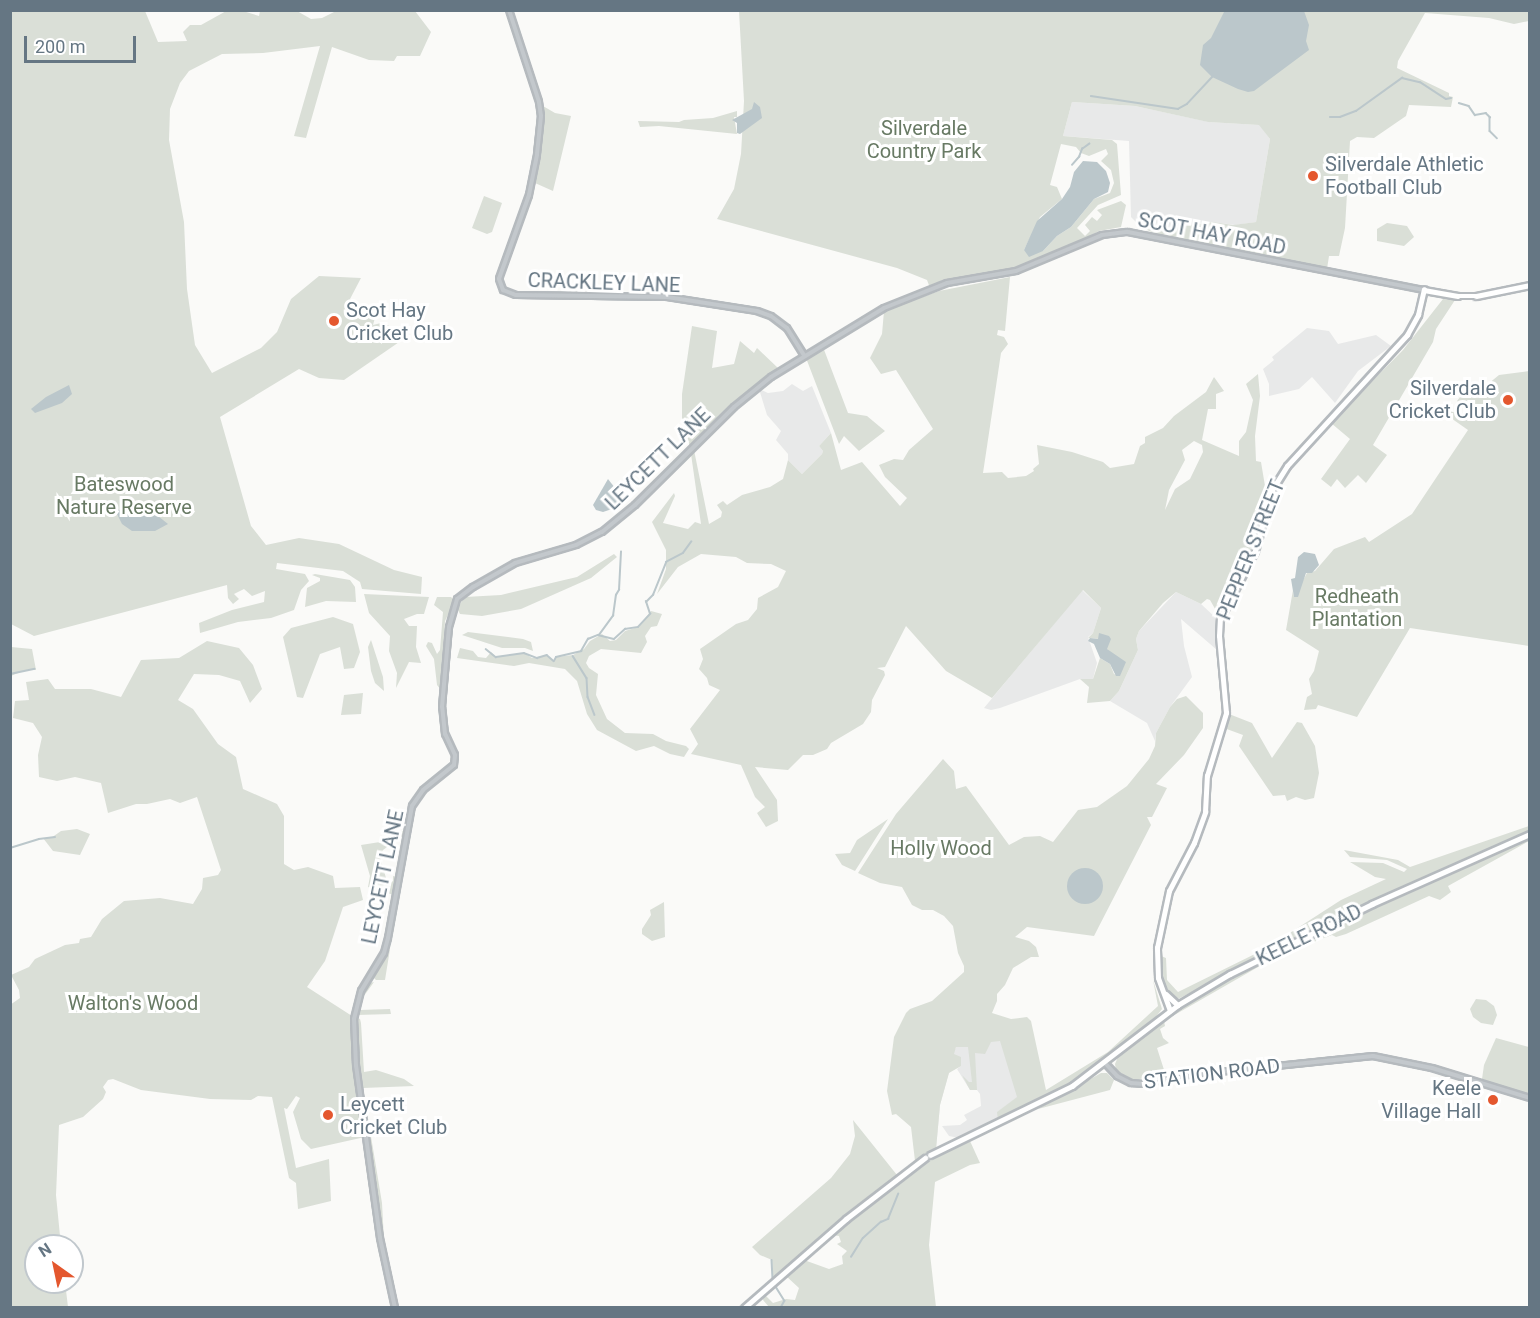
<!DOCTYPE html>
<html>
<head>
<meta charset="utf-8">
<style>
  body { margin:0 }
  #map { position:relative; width:1540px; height:1318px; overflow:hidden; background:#fafaf8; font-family:Roboto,sans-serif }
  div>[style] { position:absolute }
  .built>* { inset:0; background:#e8e9e9 }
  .green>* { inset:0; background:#dadfd7 }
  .water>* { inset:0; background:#bbc7cb }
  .round { border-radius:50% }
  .stream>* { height:1.5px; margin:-0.75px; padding:0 0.75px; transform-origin:0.75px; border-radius:0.75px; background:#bbc7cb }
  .roads { filter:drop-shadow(2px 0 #b5babe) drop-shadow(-2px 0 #b5babe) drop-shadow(0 2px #b5babe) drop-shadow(0 -2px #b5babe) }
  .minor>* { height:4px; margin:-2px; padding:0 2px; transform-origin:2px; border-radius:2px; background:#c3c8cc }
  .major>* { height:4.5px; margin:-2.25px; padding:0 2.25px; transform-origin:2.25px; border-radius:2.25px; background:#fff }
  .dots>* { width:16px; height:16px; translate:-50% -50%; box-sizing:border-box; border:3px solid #fff; border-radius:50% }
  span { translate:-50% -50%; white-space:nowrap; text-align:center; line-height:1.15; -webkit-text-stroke:6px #fff; paint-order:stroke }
  .park-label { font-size:20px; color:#687a64 }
  .poi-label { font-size:20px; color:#657683 }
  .left { translate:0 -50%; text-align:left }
  .right { translate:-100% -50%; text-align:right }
  .street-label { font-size:20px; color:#657683 }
  .frame { position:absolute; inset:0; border:12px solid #657683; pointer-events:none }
  .north { position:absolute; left:24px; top:1234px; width:60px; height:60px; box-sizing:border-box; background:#fff; border:2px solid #c1c8cd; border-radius:50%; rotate:327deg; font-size:16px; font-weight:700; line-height:24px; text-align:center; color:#657683 }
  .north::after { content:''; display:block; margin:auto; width:21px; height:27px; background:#e4572e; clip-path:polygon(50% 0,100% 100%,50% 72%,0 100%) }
  .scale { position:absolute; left:24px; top:36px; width:112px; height:27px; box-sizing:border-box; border:3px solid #657683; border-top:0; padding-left:8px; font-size:18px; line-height:21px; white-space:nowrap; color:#657683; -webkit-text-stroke:4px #fff; paint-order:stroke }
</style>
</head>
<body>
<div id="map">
  <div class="built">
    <div style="clip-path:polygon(1072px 102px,1135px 106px,1209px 122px,1260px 125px,1270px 139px,1256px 222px,1235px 225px,1212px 222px,1166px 229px,1146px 224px,1141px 227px,1131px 217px,1129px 141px,1063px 136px)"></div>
    <div style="clip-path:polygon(1307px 328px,1329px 331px,1338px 344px,1376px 335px,1391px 346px,1358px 371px,1335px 403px,1312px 377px,1299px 389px,1269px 396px,1269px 384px,1263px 369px,1274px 360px,1272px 357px)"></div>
    <div style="clip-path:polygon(792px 384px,803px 391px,812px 386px,831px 433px,819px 446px,823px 451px,822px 454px,802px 474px,788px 460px,788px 454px,776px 440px,781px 431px,767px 415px,759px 389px,768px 393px,783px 391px)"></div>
    <div style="clip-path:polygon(1082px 590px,1101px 608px,1093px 633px,1088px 637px,1097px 663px,1093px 679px,1080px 679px,1000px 708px,991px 710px,984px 708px)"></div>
    <div style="clip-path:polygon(1176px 592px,1201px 604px,1216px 618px,1217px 650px,1181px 619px,1184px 646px,1192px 677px,1170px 707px,1156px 733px,1155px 741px,1147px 723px,1110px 701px,1119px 691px,1138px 650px,1136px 639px,1139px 631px)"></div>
    <div style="clip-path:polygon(1002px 1040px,1045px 1094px,959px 1138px,949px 1136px,942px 1126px,960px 1125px,967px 1120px,964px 1115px,981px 1106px,980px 1094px,977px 1090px,970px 1090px,957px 1069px,961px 1066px,949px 1072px,940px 1105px,936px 1149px,921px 1157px,918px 1137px,956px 1047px,970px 1046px,975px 1041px)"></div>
  </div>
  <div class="green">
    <div style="clip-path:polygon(228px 10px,243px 11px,259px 16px,260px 11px,297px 11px,311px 19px,322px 18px,336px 11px,415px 11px,431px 32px,420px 56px,397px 56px,394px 61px,369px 60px,332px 47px,306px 138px,294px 136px,320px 46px,263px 53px,222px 54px,189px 71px,180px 83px,170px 109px,169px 140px,184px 222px,187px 289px,195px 345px,212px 373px,261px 348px,277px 332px,291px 299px,319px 276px,361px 278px,350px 299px,376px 314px,373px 325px,381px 323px,406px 332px,405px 338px,344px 380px,319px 378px,299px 369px,220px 417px,251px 526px,266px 545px,299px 538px,339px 544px,394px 570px,422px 577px,421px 594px,362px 589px,360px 582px,343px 571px,277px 563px,276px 569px,305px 574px,309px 581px,301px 590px,294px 610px,271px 618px,238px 622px,200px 633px,199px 623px,232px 610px,264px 602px,265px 591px,252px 596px,244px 589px,234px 594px,239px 599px,233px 604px,228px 598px,227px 585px,34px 636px,11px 624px,10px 11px,145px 11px,158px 42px,187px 41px,183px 32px,190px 25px,201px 25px)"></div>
    <div style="clip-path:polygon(evenodd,739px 11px,1529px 11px,1529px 21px,1514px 24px,1489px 18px,1425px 13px,1398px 61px,1397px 68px,1449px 93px,1449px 96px,1453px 97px,1451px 107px,1409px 105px,1406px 116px,1374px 138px,1357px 137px,1350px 141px,1345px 228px,1339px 256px,1329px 256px,1327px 269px,1245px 251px,1167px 239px,1141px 227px,1146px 224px,1166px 229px,1213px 222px,1233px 225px,1256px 222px,1270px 139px,1259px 125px,1208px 122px,1135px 106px,1072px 102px,1063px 136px,1112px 140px,1117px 144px,1121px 195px,1098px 205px,1077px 228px,1085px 236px,1090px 231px,1085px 225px,1092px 217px,1097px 221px,1102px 215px,1097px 210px,1121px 201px,1126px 205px,1121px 227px,1099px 231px,1060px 252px,1013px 268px,942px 280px,930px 288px,927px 280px,897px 268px,717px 219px,734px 189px,741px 154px,744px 101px,739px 11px,1061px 144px,1076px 147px,1081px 153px,1089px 156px,1106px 149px,1108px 154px,1101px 161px,1111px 170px,1114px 183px,1110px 193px,1094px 199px,1071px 227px,1057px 236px,1043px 251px,1024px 250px,1040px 217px,1062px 199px,1057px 187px,1050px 185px,1061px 144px)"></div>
    <div style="clip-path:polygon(543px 106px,555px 113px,571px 116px,553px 191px,535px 183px)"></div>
    <div style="clip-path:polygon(737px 111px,737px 117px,734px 117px,737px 134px,659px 126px,640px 127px,638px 121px,679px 122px,684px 120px,713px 118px)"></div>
    <div style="clip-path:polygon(484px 196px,502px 203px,492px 232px,487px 234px,472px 228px)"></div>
    <div style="clip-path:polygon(1387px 223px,1407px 226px,1414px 237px,1404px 246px,1377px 241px,1377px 229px)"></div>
    <div style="clip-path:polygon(evenodd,1010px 277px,1005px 331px,998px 330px,997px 335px,1004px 337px,1008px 344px,1001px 353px,983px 473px,1002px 472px,1008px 478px,1026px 476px,1034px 471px,1033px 469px,1039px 464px,1037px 445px,1072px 452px,1103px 462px,1110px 468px,1134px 464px,1140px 446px,1145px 443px,1145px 437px,1163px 428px,1174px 416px,1206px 392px,1214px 377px,1224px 391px,1216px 394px,1216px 409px,1208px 409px,1202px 440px,1239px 456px,1239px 441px,1246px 432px,1253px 400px,1246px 384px,1258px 374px,1260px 396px,1255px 436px,1256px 461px,1261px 462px,1266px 492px,1252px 550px,1218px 614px,1210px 600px,1207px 599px,1201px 604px,1176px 592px,1163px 603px,1139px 631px,1136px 639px,1138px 650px,1119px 691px,1110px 701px,1087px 703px,1089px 687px,1080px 679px,1093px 679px,1100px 658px,1110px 664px,1114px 674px,1120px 676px,1107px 649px,1099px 639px,1088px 638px,1093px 633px,1101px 608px,1083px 590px,992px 698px,946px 671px,906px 626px,885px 667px,877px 668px,884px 671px,885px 675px,872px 700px,871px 712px,863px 724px,831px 743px,827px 749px,813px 755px,803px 755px,788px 770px,755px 767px,777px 800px,778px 821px,766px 827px,757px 813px,765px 807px,755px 797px,741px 765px,691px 754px,698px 744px,690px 729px,720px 690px,709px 685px,707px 678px,699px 669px,703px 659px,700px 649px,736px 624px,748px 620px,757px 609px,758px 598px,778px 587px,786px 571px,771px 564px,747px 563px,736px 557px,701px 554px,678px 567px,657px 594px,666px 569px,666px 550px,652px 522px,674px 493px,675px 496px,663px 523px,688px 529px,695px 522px,701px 524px,691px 454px,694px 450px,709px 524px,721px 517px,722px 512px,717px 505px,723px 501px,727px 505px,742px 495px,770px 487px,783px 479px,788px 460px,802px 474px,822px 454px,823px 451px,819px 446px,831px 433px,841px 470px,862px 462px,900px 506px,907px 498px,885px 477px,879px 465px,894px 459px,903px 460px,909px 450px,933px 429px,896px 370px,881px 374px,870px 358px,882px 334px,884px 311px,939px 291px,1010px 277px,1194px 441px,1202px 445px,1203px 452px,1190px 479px,1175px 489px,1165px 510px,1169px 490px,1185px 460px,1182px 450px,1194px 441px)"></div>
    <div style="clip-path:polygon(1443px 299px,1455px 300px,1436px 329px,1433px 342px,1373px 445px,1387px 455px,1366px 483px,1358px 475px,1345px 488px,1337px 479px,1331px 487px,1321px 479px,1350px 439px,1331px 423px,1403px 350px)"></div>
    <div style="clip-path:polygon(692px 326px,717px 331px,712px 368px,734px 364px,740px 341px,754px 353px,757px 348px,778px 368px,743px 395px,690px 447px,682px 418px,682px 394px)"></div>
    <div style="clip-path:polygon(823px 347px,848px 413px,867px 416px,885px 431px,859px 451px,844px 436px,839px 444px,806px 358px)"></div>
    <div style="clip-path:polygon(1529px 371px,1529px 646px,1410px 628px,1357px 717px,1318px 705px,1316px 709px,1304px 710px,1307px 697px,1312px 694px,1309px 679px,1314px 671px,1319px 651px,1286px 630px,1293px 590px,1294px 597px,1307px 573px,1315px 571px,1334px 549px,1365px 537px,1369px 542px,1412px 514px,1468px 430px,1448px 416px,1451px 411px,1467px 419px,1466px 408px,1457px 401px,1464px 392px,1471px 397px,1483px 396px,1488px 384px,1499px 375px)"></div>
    <div style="clip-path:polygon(614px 554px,617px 557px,591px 578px,521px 609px,482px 616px,460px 614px,457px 608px,465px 597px,501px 595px,577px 577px)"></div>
    <div style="clip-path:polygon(315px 574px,350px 580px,355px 587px,356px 602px,326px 601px,305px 607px,307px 588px,320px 581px,320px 578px,312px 575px)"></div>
    <div style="clip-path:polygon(364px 594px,429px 597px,424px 614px,417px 614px,404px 619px,409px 626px,417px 626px,416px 647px,421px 663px,409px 662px,396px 688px,397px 673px,389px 651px,390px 636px,369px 613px)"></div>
    <div style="clip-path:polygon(437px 597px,451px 597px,455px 601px,445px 621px,441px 690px,437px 685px,434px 659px,426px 646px,428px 642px,432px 643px,437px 654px,440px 650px,443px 612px,434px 605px)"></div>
    <div style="clip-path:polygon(651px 611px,662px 614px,657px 626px,651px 627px,645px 636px,647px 642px,641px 653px,601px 649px,589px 656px,586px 663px,589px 668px,598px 674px,596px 695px,607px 719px,625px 733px,653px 734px,666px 741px,686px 746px,689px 749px,684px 757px,670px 754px,654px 746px,636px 751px,597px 730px,587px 714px,577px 681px,565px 669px,529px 663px,514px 666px,457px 658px,460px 648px,473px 651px,478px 657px,486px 658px,491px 652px,496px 657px,524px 653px,532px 658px,547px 655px,554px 661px,556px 657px,573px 655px,584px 649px,590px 641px,602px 634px,610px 641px,616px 640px,625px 631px,638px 627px)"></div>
    <div style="clip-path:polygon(333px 617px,353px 624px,360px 652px,354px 668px,344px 669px,340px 647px,320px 654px,303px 698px,297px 697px,283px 637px,291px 628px)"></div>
    <div style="clip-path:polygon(468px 632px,523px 639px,531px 642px,533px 651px,525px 648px,502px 648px,462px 635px)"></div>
    <div style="clip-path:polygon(371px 640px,383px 677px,384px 691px,375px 683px,371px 671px,368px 647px)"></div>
    <div style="clip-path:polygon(207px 641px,239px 648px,253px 665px,262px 689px,250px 703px,240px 681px,219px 675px,194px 674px,178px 700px,193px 709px,218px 744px,236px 757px,243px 789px,277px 804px,284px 816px,284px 864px,294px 870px,308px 867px,333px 876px,335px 888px,360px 887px,363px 900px,343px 907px,325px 961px,307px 987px,352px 1016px,358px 990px,381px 951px,388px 952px,390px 949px,385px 980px,376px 980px,373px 977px,370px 983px,374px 982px,361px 1000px,360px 1010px,390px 1009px,391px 1014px,357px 1015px,357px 1018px,360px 1019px,361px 1023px,364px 1072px,376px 1070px,404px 1079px,414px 1086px,363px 1088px,382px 1203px,384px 1240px,399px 1307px,393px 1307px,378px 1250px,365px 1137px,311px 1149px,301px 1139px,293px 1112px,300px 1098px,296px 1096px,287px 1109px,284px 1108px,296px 1168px,329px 1159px,331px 1201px,298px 1209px,296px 1183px,289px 1178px,272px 1097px,258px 1096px,251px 1100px,210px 1099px,141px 1090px,113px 1079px,108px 1080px,103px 1087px,106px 1092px,103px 1099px,83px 1117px,59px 1125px,56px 1195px,61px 1246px,36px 1246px,36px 1282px,65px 1282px,68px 1307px,11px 1308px,10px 1005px,20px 998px,19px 990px,11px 975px,29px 967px,35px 959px,65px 945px,79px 943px,80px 939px,91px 937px,102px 919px,124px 901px,160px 898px,193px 904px,202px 889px,203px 878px,218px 875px,221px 870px,197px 797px,180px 803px,170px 799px,147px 804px,136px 804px,108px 813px,101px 783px,75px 777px,57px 781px,39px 777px,38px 755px,42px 737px,33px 723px,13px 718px,15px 701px,29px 700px,26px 682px,48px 679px,55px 689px,91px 689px,121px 697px,141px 660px,179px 658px)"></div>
    <div style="clip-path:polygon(11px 647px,32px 649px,36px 670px,25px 670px,11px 676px)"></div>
    <div style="clip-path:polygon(363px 693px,361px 714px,341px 715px,344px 695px)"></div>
    <div style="clip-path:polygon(1186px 696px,1203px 713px,1203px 728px,1184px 755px,1156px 784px,1167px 788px,1152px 817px,1147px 817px,1151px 825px,1094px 936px,1027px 927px,1015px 937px,1029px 941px,1036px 947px,1039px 957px,1031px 957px,1013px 968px,1005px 985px,997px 994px,997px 1001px,992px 1013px,1011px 1019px,1027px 1017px,1031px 1021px,1046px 1090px,1108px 1052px,1158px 1006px,1153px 980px,1162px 1009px,1155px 1018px,1094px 1069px,1052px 1094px,998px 1121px,997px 1112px,1017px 1097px,1000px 1041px,991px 1042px,985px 1054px,975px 1053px,977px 1090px,970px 1090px,962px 1075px,969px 1082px,972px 1082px,968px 1047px,956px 1047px,954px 1054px,961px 1057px,961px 1066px,949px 1073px,940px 1105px,936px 1149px,915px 1161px,911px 1127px,896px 1114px,892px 1115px,887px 1091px,894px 1037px,906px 1013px,910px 1009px,932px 1001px,964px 972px,964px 966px,958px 953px,953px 926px,944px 916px,933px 910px,922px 910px,912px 905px,902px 887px,880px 883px,858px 873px,896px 814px,943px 759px,954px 771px,956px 789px,966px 786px,1009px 845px,1024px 837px,1040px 836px,1053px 842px,1078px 810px,1097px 807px,1127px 786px,1149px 759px,1155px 746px,1156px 733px,1170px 707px,1177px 699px)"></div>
    <div style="clip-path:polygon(1229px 714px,1252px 723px,1272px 758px,1297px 722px,1302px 723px,1315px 746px,1319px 773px,1314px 798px,1305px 800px,1296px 797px,1287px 801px,1285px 795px,1273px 796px,1239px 746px,1243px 735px,1224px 728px)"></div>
    <div style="clip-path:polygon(888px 819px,855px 871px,842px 865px,835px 854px,850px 853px,857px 840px)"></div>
    <div style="clip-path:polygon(1529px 826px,1529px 831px,1321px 926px,1178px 999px,1171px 996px,1161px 979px,1158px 954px,1164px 924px,1161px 956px,1166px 958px,1167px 980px,1178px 992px,1265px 949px,1341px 900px,1386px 879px,1375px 877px,1350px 862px,1383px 863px,1404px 872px,1407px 869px,1387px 860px,1350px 857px,1344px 850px,1398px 860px,1410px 867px)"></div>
    <div style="clip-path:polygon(77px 829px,90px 834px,80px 855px,53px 851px,43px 838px,51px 838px,61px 831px)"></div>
    <div style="clip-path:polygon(400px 831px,405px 831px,404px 835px,383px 850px,380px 857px,388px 885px,393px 881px,393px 876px,397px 877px,394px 895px,368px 887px,370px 876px,361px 845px,380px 842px)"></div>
    <div style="clip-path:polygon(1529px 836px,1529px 841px,1448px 886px,1451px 892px,1440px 900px,1429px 896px,1346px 934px,1336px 937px,1332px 935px,1277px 956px,1164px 1021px,1165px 1026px,1160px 1029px,1163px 1038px,1169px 1043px,1157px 1048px,1166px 1076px,1131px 1080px,1116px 1070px,1115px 1064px,1118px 1057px,1160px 1021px,1211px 988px,1368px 908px)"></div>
    <div style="clip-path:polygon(664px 902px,665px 937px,652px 941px,642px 934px,642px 929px,651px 915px,650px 910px)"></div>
    <div style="clip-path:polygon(1476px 999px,1486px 1000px,1494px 1006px,1497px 1015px,1493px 1025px,1481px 1023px,1473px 1017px,1470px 1009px)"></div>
    <div style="clip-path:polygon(1496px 1038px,1529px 1047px,1529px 1095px,1482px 1079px,1484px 1065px)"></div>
    <div style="clip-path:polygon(1101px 1073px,1107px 1073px,1114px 1080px,1110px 1090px,1038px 1109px)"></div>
    <div style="clip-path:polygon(853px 1120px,897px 1175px,787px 1265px,791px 1267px,773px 1282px,772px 1260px,760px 1255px,752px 1247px,831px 1178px,850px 1154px,855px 1136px)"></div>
    <div style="clip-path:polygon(970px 1141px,980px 1163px,970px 1165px,935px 1182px,929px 1245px,936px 1307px,769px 1307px,763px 1300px,764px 1294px,773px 1303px,786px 1299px,795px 1300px,799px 1288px,786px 1276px,804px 1260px,829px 1269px,843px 1264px,842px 1256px,847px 1251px,837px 1244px,841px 1242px,839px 1236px,832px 1235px,871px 1202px,923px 1164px)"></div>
  </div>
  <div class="water">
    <div style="clip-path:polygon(1225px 10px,1304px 11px,1309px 25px,1306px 41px,1309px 50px,1254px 91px,1248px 92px,1238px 89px,1212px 77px,1200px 65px,1203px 45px,1211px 38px)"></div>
    <div style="clip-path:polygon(754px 102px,760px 107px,762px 118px,740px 134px,737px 133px,737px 123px,732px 120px,752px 109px)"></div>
    <div style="clip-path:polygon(1083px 161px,1097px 162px,1106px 171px,1110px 183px,1108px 192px,1094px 199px,1071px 227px,1057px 236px,1043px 251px,1029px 257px,1024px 250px,1037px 221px,1062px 199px,1070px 187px,1074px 172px)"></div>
    <div style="clip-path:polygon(69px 385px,72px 394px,62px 403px,35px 413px,31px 409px,46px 397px)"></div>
    <div style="clip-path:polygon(608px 479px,622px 497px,612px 509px,603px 512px,596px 510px,593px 505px)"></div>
    <div style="clip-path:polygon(113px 506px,121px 511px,158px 516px,168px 524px,155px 531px,132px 531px,122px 524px)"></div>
    <div style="clip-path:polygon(1304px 552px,1315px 554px,1319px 565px,1312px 573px,1306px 573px,1298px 597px,1294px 597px,1291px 579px,1295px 578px,1298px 557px)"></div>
    <div style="clip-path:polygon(1099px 633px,1109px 636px,1111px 639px,1107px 649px,1126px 662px,1120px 676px,1116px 676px,1110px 664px,1100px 658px,1094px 644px,1088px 641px,1090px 638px,1098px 639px)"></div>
    <div class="round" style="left:1067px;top:868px;width:36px;height:36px"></div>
  </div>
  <div class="stream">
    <div style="left:1091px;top:96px;width:88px;rotate:8.5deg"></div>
    <div style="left:1178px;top:109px;width:10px;rotate:-29deg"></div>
    <div style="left:1187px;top:104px;width:37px;rotate:-47deg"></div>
    <div style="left:1459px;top:103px;width:10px;rotate:17deg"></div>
    <div style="left:1469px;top:106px;width:11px;rotate:56deg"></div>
    <div style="left:1475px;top:115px;width:11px;rotate:-10deg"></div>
    <div style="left:1486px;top:113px;width:6px;rotate:45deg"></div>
    <div style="left:1490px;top:117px;width:14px;rotate:90deg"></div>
    <div style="left:1490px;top:131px;width:10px;rotate:45deg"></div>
    <div style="left:1330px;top:117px;width:10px"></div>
    <div style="left:1340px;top:117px;width:17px;rotate:-21deg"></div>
    <div style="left:1356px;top:111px;width:57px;rotate:-35.7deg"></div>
    <div style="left:1402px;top:78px;width:18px;rotate:13deg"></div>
    <div style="left:1420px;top:82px;width:31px;rotate:33deg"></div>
    <div style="left:1446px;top:99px;width:5px;rotate:-11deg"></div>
    <div style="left:1072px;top:165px;width:11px;rotate:-49deg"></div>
    <div style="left:1079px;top:157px;width:9px;rotate:-69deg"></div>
    <div style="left:1082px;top:149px;width:9px;rotate:-36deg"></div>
    <div style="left:599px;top:635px;width:24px;rotate:-54deg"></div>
    <div style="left:613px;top:616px;width:21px;rotate:-82deg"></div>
    <div style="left:616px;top:595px;width:6px;rotate:-59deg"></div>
    <div style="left:619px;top:590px;width:38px;rotate:-87deg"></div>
    <div style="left:486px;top:649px;width:13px;rotate:39deg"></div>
    <div style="left:496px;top:657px;width:28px;rotate:-8deg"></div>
    <div style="left:524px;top:653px;width:14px;rotate:21deg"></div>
    <div style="left:537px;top:658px;width:10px;rotate:-17deg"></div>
    <div style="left:547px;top:655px;width:9px;rotate:41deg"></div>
    <div style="left:554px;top:661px;width:4px;rotate:-63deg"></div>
    <div style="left:556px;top:657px;width:26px;rotate:-13deg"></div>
    <div style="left:581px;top:651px;width:14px;rotate:-60deg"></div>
    <div style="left:588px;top:639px;width:11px;rotate:-22deg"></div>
    <div style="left:598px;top:635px;width:16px;rotate:14deg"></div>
    <div style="left:614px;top:639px;width:15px;rotate:-42deg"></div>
    <div style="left:625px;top:629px;width:13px;rotate:-9deg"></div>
    <div style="left:638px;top:627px;width:18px;rotate:-47deg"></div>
    <div style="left:650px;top:614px;width:13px;rotate:-108deg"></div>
    <div style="left:646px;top:602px;width:10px;rotate:-45deg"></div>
    <div style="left:653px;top:595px;width:35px;rotate:-68deg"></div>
    <div style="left:666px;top:562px;width:19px;rotate:-28deg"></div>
    <div style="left:683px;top:553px;width:14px;rotate:-54deg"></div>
    <div style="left:573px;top:656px;width:26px;rotate:58deg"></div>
    <div style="left:587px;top:678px;width:19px;rotate:87deg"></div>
    <div style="left:588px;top:697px;width:19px;rotate:69deg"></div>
    <div style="left:10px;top:674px;width:25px;rotate:-12deg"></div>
    <div style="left:10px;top:848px;width:30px;rotate:-17deg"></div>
    <div style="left:39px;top:839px;width:16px;rotate:-7deg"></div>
    <div style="left:851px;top:1257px;width:22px;rotate:-58deg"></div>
    <div style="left:863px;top:1238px;width:24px;rotate:-42deg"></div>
    <div style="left:881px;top:1222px;width:8px;rotate:-23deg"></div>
    <div style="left:888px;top:1219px;width:27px;rotate:-68deg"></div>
    <div style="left:772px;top:1260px;width:22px;rotate:87deg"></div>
    <div style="left:773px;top:1282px;width:22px;rotate:58deg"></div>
    <div style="left:785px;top:1301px;width:8px;rotate:120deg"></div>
  </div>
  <div class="roads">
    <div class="minor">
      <div style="left:509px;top:10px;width:97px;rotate:71.9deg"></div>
      <div style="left:539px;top:102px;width:14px;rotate:82deg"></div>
      <div style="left:541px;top:116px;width:39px;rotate:96deg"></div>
      <div style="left:537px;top:155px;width:41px;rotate:101.3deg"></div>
      <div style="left:529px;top:195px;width:89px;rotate:109.7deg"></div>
      <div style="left:499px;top:279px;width:12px;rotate:70deg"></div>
      <div style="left:503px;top:290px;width:14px;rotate:21deg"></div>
      <div style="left:516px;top:295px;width:151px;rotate:0.8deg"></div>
      <div style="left:667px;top:297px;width:91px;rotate:8.8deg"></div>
      <div style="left:757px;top:311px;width:15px;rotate:20deg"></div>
      <div style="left:771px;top:316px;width:20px;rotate:37deg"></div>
      <div style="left:787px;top:328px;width:32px;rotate:58deg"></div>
      <div style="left:1105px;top:1063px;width:18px;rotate:47deg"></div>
      <div style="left:1117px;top:1076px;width:16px;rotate:27deg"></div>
      <div style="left:1131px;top:1083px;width:13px;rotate:4deg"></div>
      <div style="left:1144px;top:1084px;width:37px;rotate:-13deg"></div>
      <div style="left:1180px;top:1076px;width:194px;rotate:-5.9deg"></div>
      <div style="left:1373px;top:1056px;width:60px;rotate:11.5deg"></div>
      <div style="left:1432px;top:1068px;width:102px;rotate:17deg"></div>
      <div style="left:395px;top:1308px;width:72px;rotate:-102.1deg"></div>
      <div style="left:380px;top:1238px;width:174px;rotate:-97.9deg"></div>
      <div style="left:356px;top:1066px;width:47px;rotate:-92.4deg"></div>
      <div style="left:354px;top:1019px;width:29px;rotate:-76deg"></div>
      <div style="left:361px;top:991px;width:44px;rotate:-58.8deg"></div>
      <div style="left:384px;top:953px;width:16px;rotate:-75deg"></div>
      <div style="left:388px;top:938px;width:134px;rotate:-79.7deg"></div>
      <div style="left:412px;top:806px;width:19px;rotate:-55deg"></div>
      <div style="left:423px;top:790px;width:40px;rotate:-39deg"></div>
      <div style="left:454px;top:765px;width:10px;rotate:-84deg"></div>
      <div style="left:455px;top:755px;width:23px;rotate:-115deg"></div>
      <div style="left:445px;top:734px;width:27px;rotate:-96deg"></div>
      <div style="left:442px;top:707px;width:80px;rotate:-85deg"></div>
      <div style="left:449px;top:627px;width:29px;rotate:-74deg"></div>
      <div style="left:457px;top:599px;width:20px;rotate:-37deg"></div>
      <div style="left:473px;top:587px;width:48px;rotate:-29.7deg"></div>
      <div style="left:515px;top:563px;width:64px;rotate:-16.4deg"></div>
      <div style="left:576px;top:545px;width:29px;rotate:-27deg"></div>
      <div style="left:602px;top:532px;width:43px;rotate:-39.3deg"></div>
      <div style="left:635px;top:505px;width:139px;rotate:-44.7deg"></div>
      <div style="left:734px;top:407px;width:48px;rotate:-39deg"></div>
      <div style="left:771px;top:377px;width:132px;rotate:-31.4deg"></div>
      <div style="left:884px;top:308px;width:68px;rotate:-21.6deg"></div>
      <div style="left:947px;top:283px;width:70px;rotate:-9.9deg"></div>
      <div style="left:1016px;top:271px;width:93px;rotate:-22.7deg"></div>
      <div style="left:1102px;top:235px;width:26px;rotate:-7deg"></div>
      <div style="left:1128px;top:232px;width:302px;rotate:11.1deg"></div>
    </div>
    <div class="major">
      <div style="left:1166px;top:994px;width:16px;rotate:43deg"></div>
      <div style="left:1170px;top:1011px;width:35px;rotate:-110deg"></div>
      <div style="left:1158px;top:978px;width:30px;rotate:-92deg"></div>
      <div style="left:1157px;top:948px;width:58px;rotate:-78.1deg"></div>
      <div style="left:1169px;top:891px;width:54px;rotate:-62.5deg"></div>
      <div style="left:1194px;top:843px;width:33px;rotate:-70deg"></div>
      <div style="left:1205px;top:812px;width:36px;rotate:-87deg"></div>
      <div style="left:1207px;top:776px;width:66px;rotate:-73.2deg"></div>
      <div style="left:1226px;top:713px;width:77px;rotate:-95.2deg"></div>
      <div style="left:1219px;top:636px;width:17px;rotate:-87deg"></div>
      <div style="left:1220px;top:619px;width:76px;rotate:-62.8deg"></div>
      <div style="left:1255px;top:551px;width:63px;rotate:-74.4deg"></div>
      <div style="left:1272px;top:490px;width:28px;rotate:-58deg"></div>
      <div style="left:1287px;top:466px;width:178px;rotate:-47.5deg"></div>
      <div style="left:1407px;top:335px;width:23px;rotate:-61deg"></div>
      <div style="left:1418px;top:315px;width:26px;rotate:-77deg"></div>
      <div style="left:1424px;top:290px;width:34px;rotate:10deg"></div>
      <div style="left:1457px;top:296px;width:19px"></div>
      <div style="left:1476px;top:296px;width:55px;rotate:-11.5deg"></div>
      <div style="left:930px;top:1155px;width:158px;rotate:-25.9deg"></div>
      <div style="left:1072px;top:1086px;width:133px;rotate:-37.4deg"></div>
      <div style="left:1178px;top:1005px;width:61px;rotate:-30.8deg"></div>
      <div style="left:1230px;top:974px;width:158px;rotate:-26.2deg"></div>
      <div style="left:1372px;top:904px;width:173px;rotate:-23.9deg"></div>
      <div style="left:744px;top:1308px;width:135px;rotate:-41.1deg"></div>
      <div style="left:846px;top:1219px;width:100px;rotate:-37.7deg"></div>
    </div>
  </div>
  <div class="dots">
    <div style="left:1313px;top:176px;background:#e4572e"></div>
    <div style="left:334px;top:321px;background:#e4572e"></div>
    <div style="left:1508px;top:400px;background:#e4572e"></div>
    <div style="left:1493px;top:1100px;background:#e4572e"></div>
    <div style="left:328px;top:1115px;background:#e4572e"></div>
  </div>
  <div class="park-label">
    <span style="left:924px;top:140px">Silverdale<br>Country Park</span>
    <span style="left:124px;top:496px">Bateswood<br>Nature Reserve</span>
    <span style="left:1357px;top:608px">Redheath<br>Plantation</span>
    <span style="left:941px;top:848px">Holly Wood</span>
    <span style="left:133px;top:1003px">Walton's Wood</span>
  </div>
  <div class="poi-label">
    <span class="left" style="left:1325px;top:176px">Silverdale Athletic<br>Football Club</span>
    <span class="left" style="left:346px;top:322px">Scot Hay<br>Cricket Club</span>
    <span class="right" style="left:1496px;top:400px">Silverdale<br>Cricket Club</span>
    <span class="right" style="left:1481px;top:1100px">Keele<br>Village Hall</span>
    <span class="left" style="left:340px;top:1116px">Leycett<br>Cricket Club</span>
  </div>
  <div class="street-label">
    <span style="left:1212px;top:234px;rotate:11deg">SCOT HAY ROAD</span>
    <span style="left:604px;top:283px;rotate:2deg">CRACKLEY LANE</span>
    <span style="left:658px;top:459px;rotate:-44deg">LEYCETT LANE</span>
    <span style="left:1251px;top:550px;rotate:-68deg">PEPPER STREET</span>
    <span style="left:383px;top:877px;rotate:-78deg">LEYCETT LANE</span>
    <span style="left:1309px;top:935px;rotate:-26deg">KEELE ROAD</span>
    <span style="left:1212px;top:1074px;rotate:-7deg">STATION ROAD</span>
  </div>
  <div class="frame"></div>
  <div class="north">N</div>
  <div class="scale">200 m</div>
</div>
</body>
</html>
